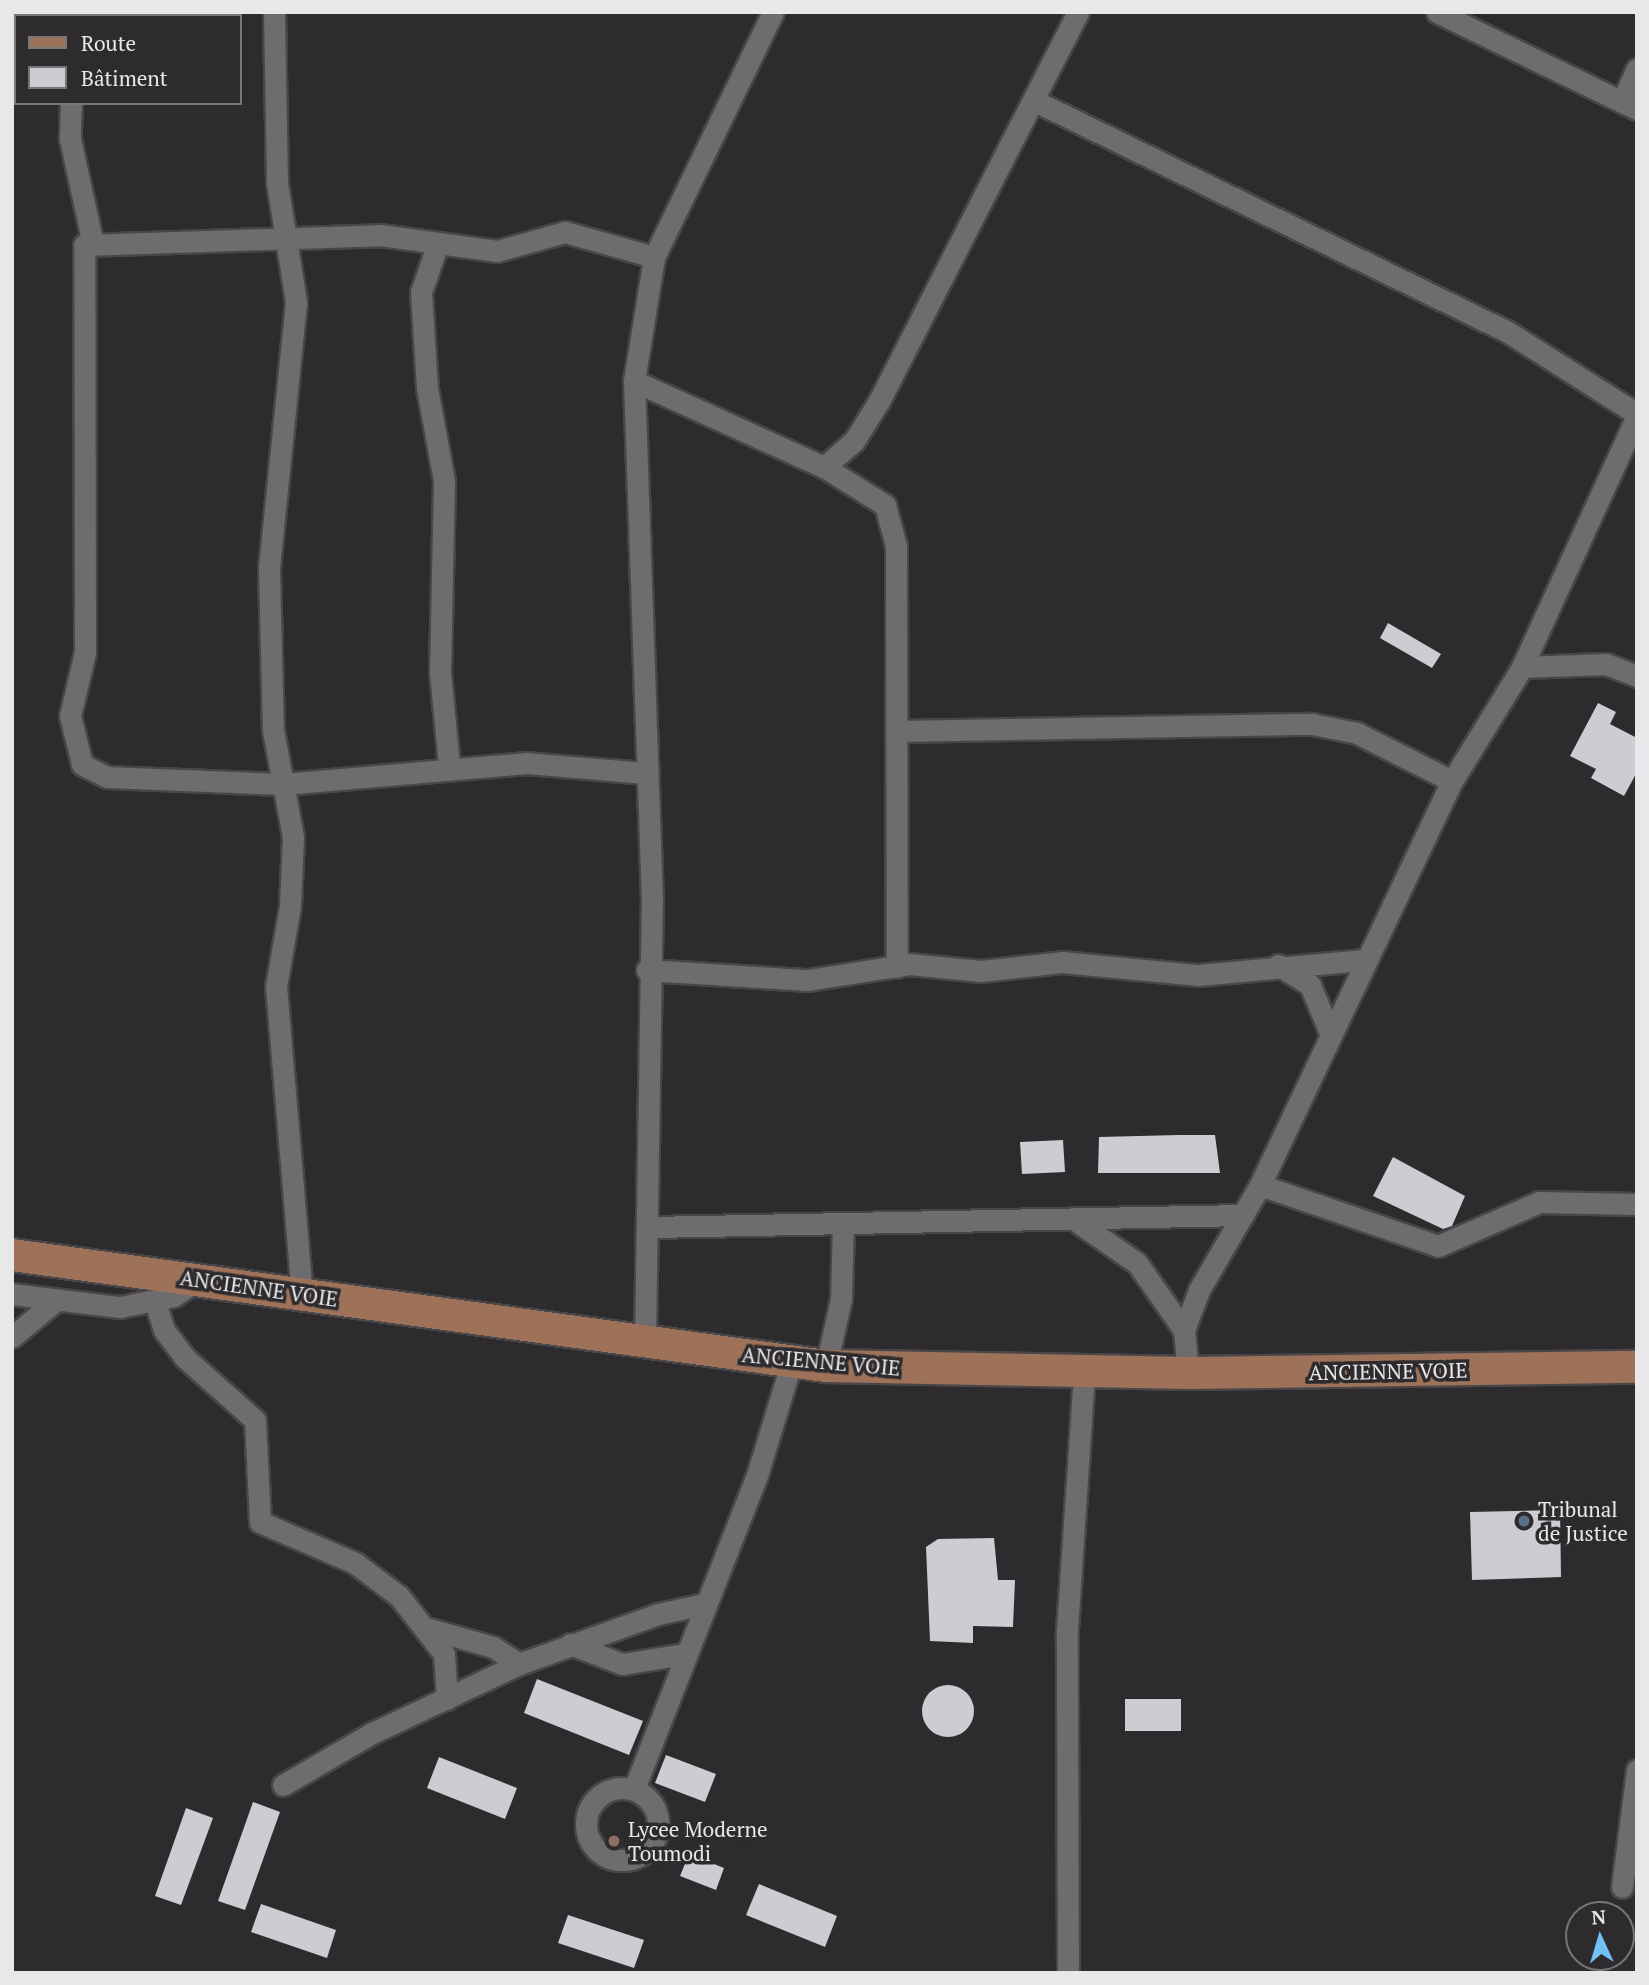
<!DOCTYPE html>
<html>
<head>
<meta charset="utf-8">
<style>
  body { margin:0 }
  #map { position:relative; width:1649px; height:1985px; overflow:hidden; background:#2d2b2e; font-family:"PT Serif",serif }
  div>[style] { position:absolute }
  .building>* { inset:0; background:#ceccd0 }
  .round { border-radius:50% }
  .roads { filter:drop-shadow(2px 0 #484649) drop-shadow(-2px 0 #484649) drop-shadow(0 2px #484649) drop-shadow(0 -2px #484649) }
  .street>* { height:21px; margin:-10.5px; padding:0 10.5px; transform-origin:10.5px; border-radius:10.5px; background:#6f6c70 }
  .street>.ring { margin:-10.5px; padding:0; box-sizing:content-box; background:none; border:21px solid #6f6c70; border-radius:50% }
  .primary>* { height:32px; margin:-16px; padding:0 16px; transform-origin:16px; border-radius:16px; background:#9d7259 }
  .dots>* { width:19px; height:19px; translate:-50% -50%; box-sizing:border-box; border:4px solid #2d2b2e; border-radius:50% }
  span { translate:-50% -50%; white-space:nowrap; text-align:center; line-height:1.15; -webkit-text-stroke:7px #2d2b2e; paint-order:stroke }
  .street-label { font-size:21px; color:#e8e7e9 }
  .poi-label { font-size:21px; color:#e8e7e9 }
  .left { translate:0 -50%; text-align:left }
  .frame { position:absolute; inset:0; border:14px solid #e8e7e9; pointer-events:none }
  .legend { position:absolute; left:14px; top:14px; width:228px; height:91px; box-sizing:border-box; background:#2d2b2e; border:2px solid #787679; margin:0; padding:9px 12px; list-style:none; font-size:21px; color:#e8e7e9 }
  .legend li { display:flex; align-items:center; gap:14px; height:35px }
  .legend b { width:35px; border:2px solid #787679 }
  .north { position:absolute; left:1565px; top:1901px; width:70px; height:70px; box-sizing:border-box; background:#2d2b2e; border:2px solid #787679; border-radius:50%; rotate:356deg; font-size:19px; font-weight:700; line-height:28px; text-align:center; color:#e8e7e9 }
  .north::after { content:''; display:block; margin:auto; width:24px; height:32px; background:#71c1f5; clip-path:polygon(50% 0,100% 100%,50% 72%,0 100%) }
</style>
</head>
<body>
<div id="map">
  <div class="building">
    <div style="clip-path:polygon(1388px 623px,1441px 654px,1432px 668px,1380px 638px)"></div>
    <div style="clip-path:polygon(1598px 703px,1616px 712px,1610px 724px,1637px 738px,1637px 772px,1624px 796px,1591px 778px,1596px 769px,1570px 756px)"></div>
    <div style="clip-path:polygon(1179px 1135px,1215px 1135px,1220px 1173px,1098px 1173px,1099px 1137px)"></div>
    <div style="clip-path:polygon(1063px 1140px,1065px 1172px,1022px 1174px,1020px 1142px)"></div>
    <div style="clip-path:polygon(1393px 1157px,1465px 1196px,1452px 1226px,1443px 1229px,1373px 1196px)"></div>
    <div style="clip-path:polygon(1560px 1510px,1561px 1577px,1472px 1580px,1470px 1512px)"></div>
    <div style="clip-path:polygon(994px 1538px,998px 1580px,1015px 1580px,1013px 1627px,973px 1626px,973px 1643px,930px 1641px,926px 1547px,938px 1539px)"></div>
    <div style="clip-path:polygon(537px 1679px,643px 1721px,629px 1755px,524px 1713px)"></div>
    <div class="round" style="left:922px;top:1685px;width:52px;height:52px"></div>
    <div style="clip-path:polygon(1125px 1699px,1181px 1699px,1181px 1731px,1125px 1731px)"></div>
    <div style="clip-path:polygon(666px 1755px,716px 1774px,705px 1802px,655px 1783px)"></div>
    <div style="clip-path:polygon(439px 1757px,517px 1788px,505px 1819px,427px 1788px)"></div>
    <div style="clip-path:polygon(253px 1802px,280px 1812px,245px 1910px,218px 1901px)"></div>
    <div style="clip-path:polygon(186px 1808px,213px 1818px,181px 1905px,155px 1896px)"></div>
    <div style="clip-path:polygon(689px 1854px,724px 1868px,716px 1890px,680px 1876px)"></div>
    <div style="clip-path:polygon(759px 1884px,837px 1916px,825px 1947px,746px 1915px)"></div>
    <div style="clip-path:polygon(261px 1904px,336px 1930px,327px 1958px,251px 1932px)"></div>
    <div style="clip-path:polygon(568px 1915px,644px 1940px,634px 1968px,558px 1943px)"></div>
  </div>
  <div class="roads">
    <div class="street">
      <div style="left:70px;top:12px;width:4px;rotate:90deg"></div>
      <div style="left:274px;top:12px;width:171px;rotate:89deg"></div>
      <div style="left:277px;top:183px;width:121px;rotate:80.9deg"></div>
      <div style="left:296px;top:302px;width:268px;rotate:95.8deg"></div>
      <div style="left:269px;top:569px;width:161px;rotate:88.6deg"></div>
      <div style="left:273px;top:730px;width:109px;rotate:79.4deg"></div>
      <div style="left:293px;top:837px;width:69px;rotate:92.5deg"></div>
      <div style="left:290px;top:906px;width:81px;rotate:99.9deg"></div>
      <div style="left:276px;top:986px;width:308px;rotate:85.2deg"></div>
      <div style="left:1437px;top:12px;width:222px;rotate:25.9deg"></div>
      <div style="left:1037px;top:102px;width:524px;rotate:26.03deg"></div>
      <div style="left:1508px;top:332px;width:153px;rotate:32.4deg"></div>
      <div style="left:1622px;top:102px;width:36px;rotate:-66deg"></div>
      <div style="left:71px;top:103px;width:36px;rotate:92deg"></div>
      <div style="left:70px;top:139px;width:103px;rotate:77.7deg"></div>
      <div style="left:438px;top:243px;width:52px;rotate:109.1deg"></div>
      <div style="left:421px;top:292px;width:96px;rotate:86.4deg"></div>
      <div style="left:427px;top:388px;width:95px;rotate:79.6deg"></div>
      <div style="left:444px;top:481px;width:191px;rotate:91.2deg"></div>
      <div style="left:440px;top:672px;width:94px;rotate:84.5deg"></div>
      <div style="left:634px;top:381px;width:209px;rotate:24.4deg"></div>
      <div style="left:824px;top:467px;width:72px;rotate:31.9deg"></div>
      <div style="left:885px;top:505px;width:42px;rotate:75deg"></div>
      <div style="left:896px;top:546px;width:421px;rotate:89.9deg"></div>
      <div style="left:824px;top:467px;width:40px;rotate:-41deg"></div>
      <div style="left:854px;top:441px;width:47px;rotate:-58deg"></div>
      <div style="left:879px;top:401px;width:437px;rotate:-62.9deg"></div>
      <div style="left:1522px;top:667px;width:84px;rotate:-2deg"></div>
      <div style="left:1606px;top:664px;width:33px;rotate:21deg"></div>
      <div style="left:897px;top:731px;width:415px;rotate:-1deg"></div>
      <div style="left:1312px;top:724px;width:46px;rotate:11.3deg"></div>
      <div style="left:1357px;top:733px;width:106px;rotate:26.8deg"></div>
      <div style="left:645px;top:773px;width:118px;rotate:-175.2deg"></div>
      <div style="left:527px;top:763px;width:245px;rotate:175.1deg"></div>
      <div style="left:283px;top:784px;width:176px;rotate:-177.7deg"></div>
      <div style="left:107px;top:777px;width:28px;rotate:-153deg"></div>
      <div style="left:82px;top:764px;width:49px;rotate:-104deg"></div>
      <div style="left:70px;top:716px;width:66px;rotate:-76.8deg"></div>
      <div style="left:85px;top:652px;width:407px;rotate:-90.1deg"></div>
      <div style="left:84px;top:245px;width:296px;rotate:-1.9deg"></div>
      <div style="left:380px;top:235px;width:118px;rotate:7.8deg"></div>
      <div style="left:497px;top:251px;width:71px;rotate:-15.6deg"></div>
      <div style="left:565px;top:232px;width:92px;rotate:15.7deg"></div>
      <div style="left:1278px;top:965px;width:38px;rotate:32deg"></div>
      <div style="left:1310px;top:985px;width:52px;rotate:67.4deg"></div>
      <div style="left:647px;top:970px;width:161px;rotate:3.6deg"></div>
      <div style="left:808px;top:980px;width:102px;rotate:-9deg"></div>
      <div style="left:909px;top:964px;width:72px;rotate:5.6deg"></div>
      <div style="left:981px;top:971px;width:81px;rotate:-6.3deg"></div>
      <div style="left:1062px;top:962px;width:137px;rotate:5.5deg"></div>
      <div style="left:1198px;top:975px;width:167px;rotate:-5.2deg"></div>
      <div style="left:1260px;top:1185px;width:188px;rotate:18.9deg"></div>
      <div style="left:1438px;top:1246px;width:110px;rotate:-23.5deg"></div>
      <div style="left:1539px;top:1202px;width:98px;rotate:1.2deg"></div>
      <div style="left:1079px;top:1223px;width:70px;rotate:34.6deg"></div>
      <div style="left:1137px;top:1263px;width:82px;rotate:55deg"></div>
      <div style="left:651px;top:1227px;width:592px;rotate:-1.16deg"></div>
      <div style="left:12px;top:1294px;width:109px;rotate:6.9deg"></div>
      <div style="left:120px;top:1307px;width:55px;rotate:-11.5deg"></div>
      <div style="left:174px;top:1296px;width:28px;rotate:-35deg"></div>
      <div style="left:155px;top:1302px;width:29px;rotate:72deg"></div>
      <div style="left:164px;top:1330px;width:34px;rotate:53deg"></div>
      <div style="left:184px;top:1357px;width:95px;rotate:41.6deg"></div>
      <div style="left:255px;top:1420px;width:102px;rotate:87.2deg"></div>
      <div style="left:260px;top:1522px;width:103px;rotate:23.3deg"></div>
      <div style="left:355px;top:1563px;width:55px;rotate:36.9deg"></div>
      <div style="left:399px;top:1596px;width:73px;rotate:52.2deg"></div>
      <div style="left:444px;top:1654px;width:45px;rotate:86.2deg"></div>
      <div style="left:12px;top:1337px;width:56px;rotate:-39.9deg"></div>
      <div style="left:645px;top:1340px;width:439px;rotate:-89.1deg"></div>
      <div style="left:652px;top:901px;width:520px;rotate:-91.98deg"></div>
      <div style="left:634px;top:381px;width:126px;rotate:-80.8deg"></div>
      <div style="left:654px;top:257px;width:272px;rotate:-64.1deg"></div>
      <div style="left:826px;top:1366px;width:69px;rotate:-77.4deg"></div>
      <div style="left:841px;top:1299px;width:74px;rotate:-88.5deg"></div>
      <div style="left:1188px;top:1373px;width:43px;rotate:-95.3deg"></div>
      <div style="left:1184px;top:1330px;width:43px;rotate:-69.4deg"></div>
      <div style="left:1199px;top:1290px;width:121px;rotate:-59.8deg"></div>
      <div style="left:1260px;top:1185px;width:447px;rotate:-64.6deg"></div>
      <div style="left:1452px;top:781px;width:134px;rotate:-58.4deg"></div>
      <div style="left:1522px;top:667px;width:276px;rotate:-65.4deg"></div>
      <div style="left:430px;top:1629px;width:66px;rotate:15.9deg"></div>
      <div style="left:493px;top:1647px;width:31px;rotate:33deg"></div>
      <div style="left:570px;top:1644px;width:56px;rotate:21deg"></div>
      <div style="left:622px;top:1664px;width:64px;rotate:-9deg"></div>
      <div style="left:283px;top:1785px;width:103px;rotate:-30.3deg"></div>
      <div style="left:372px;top:1733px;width:162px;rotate:-25.1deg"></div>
      <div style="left:519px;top:1664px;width:148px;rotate:-19.8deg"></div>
      <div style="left:658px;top:1614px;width:47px;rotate:-12.3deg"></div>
      <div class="ring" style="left:586px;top:1788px;width:51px;height:51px"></div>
      <div style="left:634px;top:1789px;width:340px;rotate:-68.6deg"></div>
      <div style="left:758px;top:1472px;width:116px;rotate:-73deg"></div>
      <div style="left:1622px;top:1887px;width:118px;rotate:-82.7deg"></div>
      <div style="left:1068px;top:1973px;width:343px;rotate:-90.2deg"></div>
      <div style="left:1067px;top:1630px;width:259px;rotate:-86.2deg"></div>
    </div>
    <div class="primary">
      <div style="left:12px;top:1255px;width:822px;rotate:7.77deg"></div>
      <div style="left:826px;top:1366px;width:362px;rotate:1.1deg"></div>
      <div style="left:1188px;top:1373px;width:449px;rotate:-0.8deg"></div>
    </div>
  </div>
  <div class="dots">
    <div style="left:1524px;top:1521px;background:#5c6f8a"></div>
    <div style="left:614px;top:1841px;background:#8d6e63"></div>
  </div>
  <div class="street-label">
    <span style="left:259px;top:1288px;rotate:8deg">ANCIENNE VOIE</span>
    <span style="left:821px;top:1361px;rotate:5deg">ANCIENNE VOIE</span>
    <span style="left:1388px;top:1371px;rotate:-1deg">ANCIENNE VOIE</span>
  </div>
  <div class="poi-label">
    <span class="left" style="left:1538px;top:1521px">Tribunal<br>de Justice</span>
    <span class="left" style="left:628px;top:1841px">Lycee Moderne<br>Toumodi</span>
  </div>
  <div class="frame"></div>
  <ul class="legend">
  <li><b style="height:9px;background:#9d7259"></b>Route</li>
  <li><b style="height:19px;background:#ceccd0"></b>Bâtiment</li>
  </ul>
  <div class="north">N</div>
</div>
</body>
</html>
